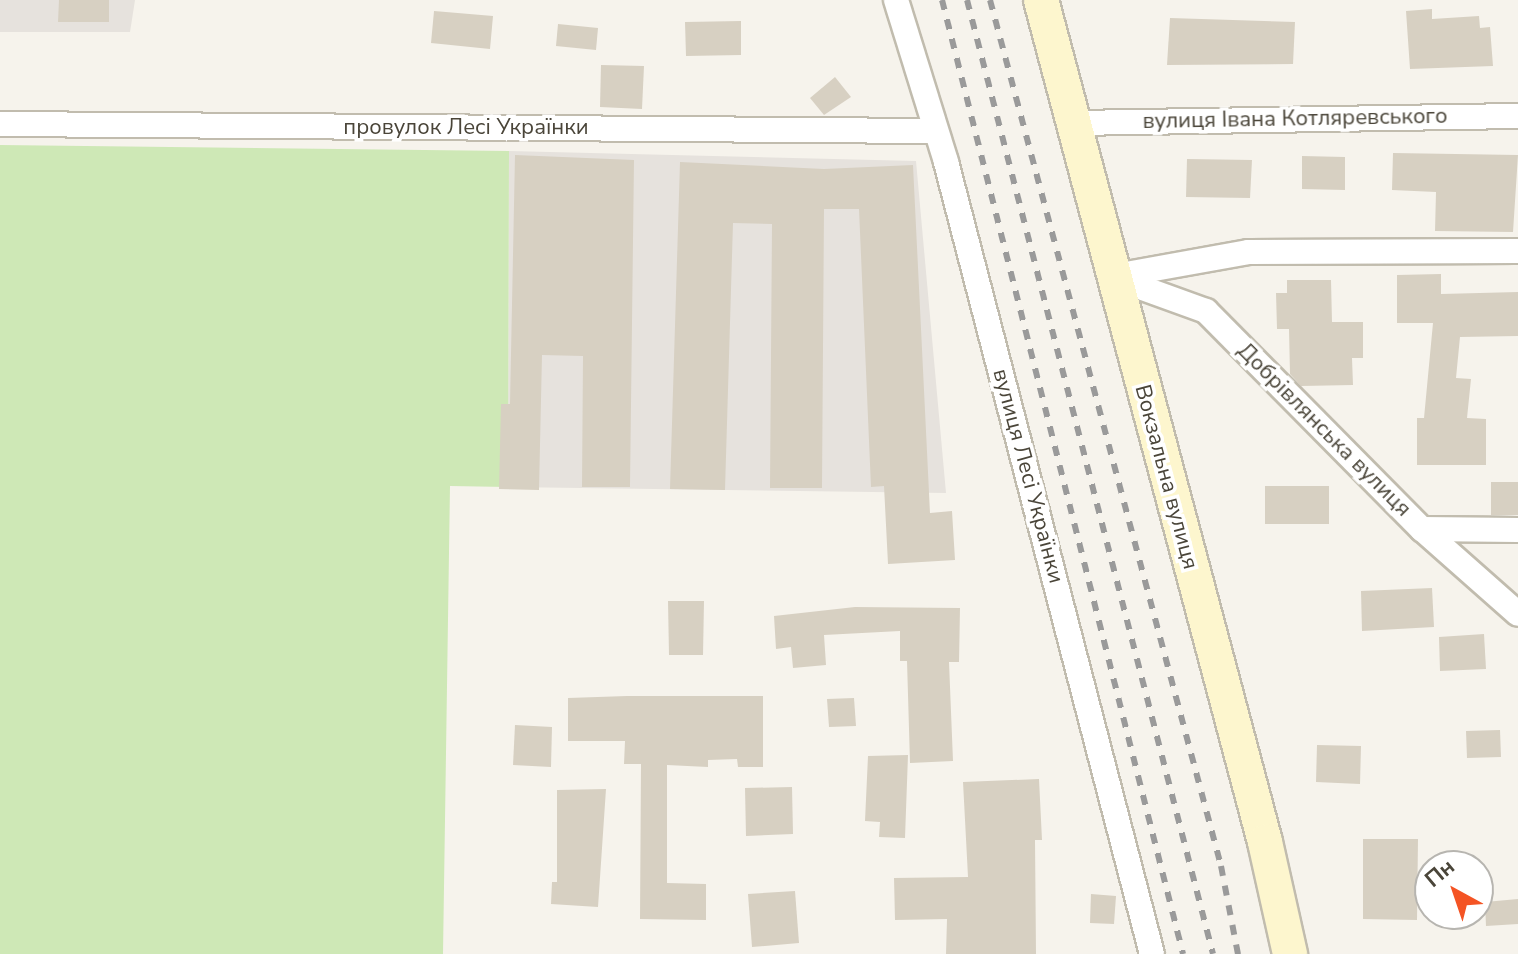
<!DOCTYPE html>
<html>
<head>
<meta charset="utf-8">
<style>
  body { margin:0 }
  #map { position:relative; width:1518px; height:954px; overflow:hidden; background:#f6f3ec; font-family:"Nunito Sans",sans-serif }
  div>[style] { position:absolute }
  .industrial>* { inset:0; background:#e6e2dd }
  .green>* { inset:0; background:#cee8b6 }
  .building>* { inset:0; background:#d7d0c2 }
  .roads { filter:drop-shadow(2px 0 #c1bcae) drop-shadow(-2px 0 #c1bcae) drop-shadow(0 2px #c1bcae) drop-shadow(0 -2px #c1bcae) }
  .street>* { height:24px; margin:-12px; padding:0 12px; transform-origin:12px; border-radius:12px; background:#fff }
  .secondary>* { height:34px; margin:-17px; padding:0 17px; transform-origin:17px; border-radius:17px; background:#fdf6ce }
  .rail>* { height:6px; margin-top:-3px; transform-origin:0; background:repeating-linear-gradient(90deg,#9a9a9a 0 10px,transparent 0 20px) }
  span { translate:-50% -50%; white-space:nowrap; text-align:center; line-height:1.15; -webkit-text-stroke:7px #fff; paint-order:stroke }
  .street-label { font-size:22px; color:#4a4539 }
  .north { position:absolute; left:1414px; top:850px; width:80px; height:80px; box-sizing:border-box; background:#fff; border:2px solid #b7b5b0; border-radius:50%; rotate:320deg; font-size:22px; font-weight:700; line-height:32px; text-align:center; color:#4a4539 }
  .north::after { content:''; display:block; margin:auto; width:28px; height:36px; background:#f45424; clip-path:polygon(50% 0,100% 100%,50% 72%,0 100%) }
</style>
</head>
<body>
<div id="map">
  <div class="industrial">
    <div style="clip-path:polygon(0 0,135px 0,130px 32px,0 32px)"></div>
    <div style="clip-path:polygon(509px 151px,916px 161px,946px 493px,508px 487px)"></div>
  </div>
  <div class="green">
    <div style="clip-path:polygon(0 145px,509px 151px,508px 487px,450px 486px,443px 954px,0 954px)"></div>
  </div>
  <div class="building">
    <div style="clip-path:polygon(59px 0,109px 0,109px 22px,58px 22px)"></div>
    <div style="clip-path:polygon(1432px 9px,1432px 19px,1479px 16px,1480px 28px,1490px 27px,1493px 66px,1410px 69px,1406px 11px)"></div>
    <div style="clip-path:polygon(434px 11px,493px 16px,490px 49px,431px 43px)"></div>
    <div style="clip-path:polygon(1170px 18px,1295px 22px,1293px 64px,1167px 65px)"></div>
    <div style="clip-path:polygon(741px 21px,741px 55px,686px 56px,685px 22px)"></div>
    <div style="clip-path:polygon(558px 24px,598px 28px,596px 50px,556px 46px)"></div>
    <div style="clip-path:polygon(601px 65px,644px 66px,642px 109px,600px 107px)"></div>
    <div style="clip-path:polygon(835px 77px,851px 97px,824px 115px,810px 98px)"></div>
    <div style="clip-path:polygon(1393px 153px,1518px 155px,1513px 232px,1435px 231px,1436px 192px,1392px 190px)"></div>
    <div style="clip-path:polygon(515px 155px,634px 160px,630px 487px,582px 487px,583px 356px,542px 355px,539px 490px,499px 489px,501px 404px,510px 404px)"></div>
    <div style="clip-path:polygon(1302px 156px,1345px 157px,1345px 190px,1302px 189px)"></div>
    <div style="clip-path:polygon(1187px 159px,1252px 160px,1250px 198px,1186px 197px)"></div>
    <div style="clip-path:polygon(680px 162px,824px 169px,913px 165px,930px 513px,952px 511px,955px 560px,888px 564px,884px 486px,871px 487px,859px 209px,824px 209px,822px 488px,770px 488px,772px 224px,733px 223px,725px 490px,670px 489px)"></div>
    <div style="clip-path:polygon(1441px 274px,1441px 294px,1518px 292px,1518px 336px,1460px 337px,1456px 378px,1471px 379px,1467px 418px,1486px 419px,1486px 465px,1417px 465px,1417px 418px,1424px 418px,1433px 323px,1397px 323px,1397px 275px)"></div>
    <div style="clip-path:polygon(1287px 280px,1331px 280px,1332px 322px,1363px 322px,1363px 358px,1352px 358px,1353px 385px,1301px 386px,1290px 374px,1289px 329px,1277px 329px,1276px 293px,1287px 293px)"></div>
    <div style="clip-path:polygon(1491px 482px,1518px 482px,1518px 515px,1491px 515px)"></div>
    <div style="clip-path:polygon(1265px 486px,1329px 486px,1329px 524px,1265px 524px)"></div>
    <div style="clip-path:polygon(1432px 588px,1434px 627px,1362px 631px,1361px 591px)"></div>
    <div style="clip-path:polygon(668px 601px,704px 601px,703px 655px,669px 655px)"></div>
    <div style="clip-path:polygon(855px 607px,960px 608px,959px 662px,949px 662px,953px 761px,910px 763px,907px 661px,900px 661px,900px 631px,824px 635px,826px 665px,793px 668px,791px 647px,776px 649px,774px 616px)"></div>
    <div style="clip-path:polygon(1484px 634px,1486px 669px,1440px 671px,1439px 637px)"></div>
    <div style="clip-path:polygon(627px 696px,763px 696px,763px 767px,738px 767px,737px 759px,708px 760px,708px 767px,667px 765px,667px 883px,706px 884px,706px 920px,640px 919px,641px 764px,624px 764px,625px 741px,568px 741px,568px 698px)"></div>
    <div style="clip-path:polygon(854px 698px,856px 726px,829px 727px,827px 699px)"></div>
    <div style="clip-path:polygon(515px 725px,552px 727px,551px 767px,513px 765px)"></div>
    <div style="clip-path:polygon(1500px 730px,1501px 757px,1467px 758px,1466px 731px)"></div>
    <div style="clip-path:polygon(1317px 745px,1361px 746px,1360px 784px,1316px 782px)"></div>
    <div style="clip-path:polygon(908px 755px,905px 838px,879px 837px,880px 822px,865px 821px,868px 756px)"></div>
    <div style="clip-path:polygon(1039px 779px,1042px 840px,1035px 840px,1036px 954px,946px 954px,947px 919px,895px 920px,894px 878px,968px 877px,963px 782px)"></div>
    <div style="clip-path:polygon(792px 787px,793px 834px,746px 836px,745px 788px)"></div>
    <div style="clip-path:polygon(606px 789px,598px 907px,551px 904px,552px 882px,557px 882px,557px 790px)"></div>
    <div style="clip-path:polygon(1363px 839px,1418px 839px,1417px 920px,1363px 919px)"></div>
    <div style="clip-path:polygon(795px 891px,799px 943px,752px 947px,748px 894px)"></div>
    <div style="clip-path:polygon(1091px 894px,1116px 896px,1114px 924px,1090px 923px)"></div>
    <div style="clip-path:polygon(1518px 899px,1518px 924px,1486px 926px,1485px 902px)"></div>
  </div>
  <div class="roads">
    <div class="street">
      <div style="left:896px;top:0;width:170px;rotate:72.8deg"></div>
      <div style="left:946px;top:162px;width:818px;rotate:75.42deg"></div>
      <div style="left:1073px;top:123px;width:445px;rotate:-0.9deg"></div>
      <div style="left:0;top:124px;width:932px;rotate:0.43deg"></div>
      <div style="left:1115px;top:276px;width:135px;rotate:-10.2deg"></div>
      <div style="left:1248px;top:252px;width:270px;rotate:-0.2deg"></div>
      <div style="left:1112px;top:277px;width:100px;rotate:19.9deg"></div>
      <div style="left:1206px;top:311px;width:307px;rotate:45.3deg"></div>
      <div style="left:1422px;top:529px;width:128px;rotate:41.5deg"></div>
      <div style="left:1422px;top:529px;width:96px;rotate:0.6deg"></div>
    </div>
    <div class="secondary">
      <div style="left:1041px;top:0;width:871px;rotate:75.1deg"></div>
      <div style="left:1265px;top:842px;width:115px;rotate:77.4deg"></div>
    </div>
  </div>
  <div class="rail">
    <div style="left:942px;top:0;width:984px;rotate:75.82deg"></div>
    <div style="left:967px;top:0;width:985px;rotate:75.54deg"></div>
    <div style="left:990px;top:0;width:896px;rotate:75.06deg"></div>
    <div style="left:1221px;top:866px;width:90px;rotate:79.1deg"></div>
  </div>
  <div class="street-label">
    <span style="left:1295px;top:119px;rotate:-1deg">вулиця Івана Котляревського</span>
    <span style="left:466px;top:128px">провулок Лесі Українки</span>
    <span style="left:1324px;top:430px;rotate:45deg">Добрівлянська вулиця</span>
    <span style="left:1028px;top:476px;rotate:75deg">вулиця Лесі Українки</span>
    <span style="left:1166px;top:477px;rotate:75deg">Вокзальна вулиця</span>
  </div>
  <div class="north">Пн</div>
</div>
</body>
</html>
